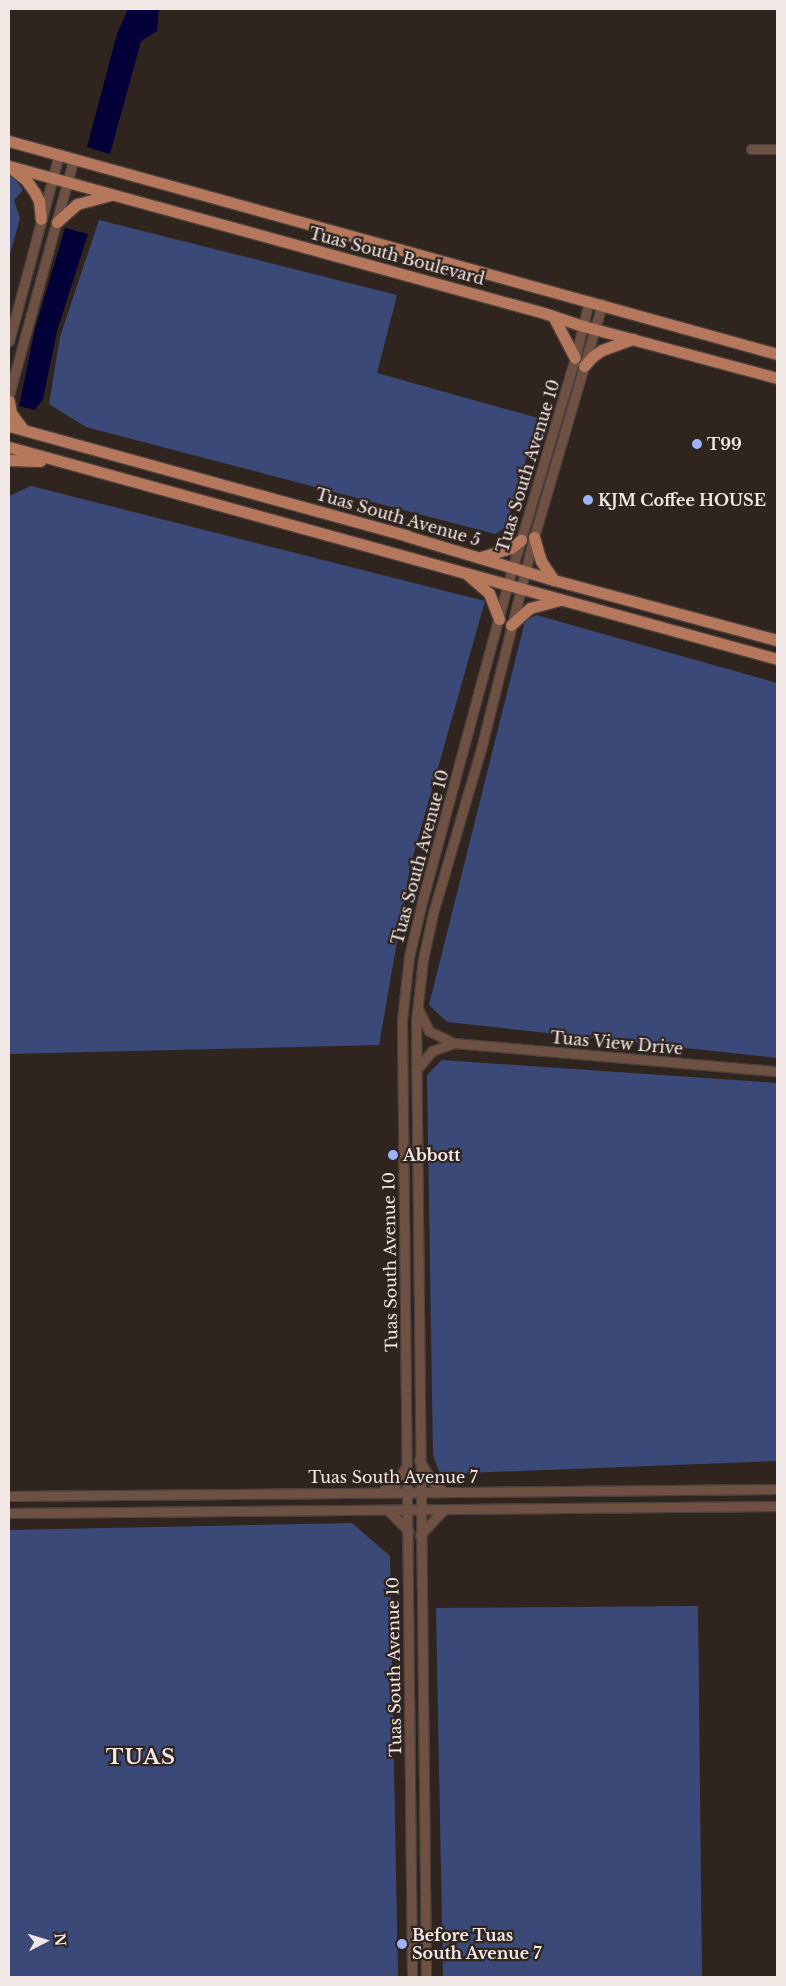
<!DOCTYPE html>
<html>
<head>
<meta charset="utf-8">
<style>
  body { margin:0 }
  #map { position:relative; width:786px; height:1986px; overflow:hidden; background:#30241f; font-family:"Libre Baskerville",serif }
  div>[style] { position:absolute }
  .green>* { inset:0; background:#3b4979 }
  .water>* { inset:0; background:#040038 }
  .roads { filter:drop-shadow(1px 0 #4b403b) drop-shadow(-1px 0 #4b403b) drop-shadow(0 1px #4b403b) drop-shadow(0 -1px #4b403b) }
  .minor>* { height:9px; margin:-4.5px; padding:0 4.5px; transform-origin:4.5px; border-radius:4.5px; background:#6f5143 }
  .major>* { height:11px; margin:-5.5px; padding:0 5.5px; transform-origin:5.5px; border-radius:5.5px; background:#b6785c }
  .dots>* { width:14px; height:14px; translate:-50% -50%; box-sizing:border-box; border:2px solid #30241f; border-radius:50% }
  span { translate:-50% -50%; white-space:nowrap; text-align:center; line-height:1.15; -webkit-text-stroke:4.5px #30241f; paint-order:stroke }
  .street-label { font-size:16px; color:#f2e9e6 }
  .poi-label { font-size:16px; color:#f2e9e6; font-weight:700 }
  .left { translate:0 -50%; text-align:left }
  .district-label { font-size:21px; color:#f2e9e6; font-weight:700; letter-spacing:1px }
  .frame { position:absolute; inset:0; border:10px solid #f2e9e6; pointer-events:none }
  .north { position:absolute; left:20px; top:1916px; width:50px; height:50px; -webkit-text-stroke:4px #30241f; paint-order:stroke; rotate:85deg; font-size:14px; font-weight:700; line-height:20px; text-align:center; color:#f2e9e6 }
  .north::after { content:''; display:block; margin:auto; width:18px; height:22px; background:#f2e9e6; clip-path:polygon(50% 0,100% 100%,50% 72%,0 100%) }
</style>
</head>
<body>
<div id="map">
  <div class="green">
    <div style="clip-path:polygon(9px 176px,14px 178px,23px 190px,14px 200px,20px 218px,9px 258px)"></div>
    <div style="clip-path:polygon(99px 220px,397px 295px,377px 373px,538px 418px,506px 527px,495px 534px,86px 427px,49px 404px,60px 337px)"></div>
    <div style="clip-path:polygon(31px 486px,485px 601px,410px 867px,379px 1045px,9px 1054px,9px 496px)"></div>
    <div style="clip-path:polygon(536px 615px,777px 683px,777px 1058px,447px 1022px,429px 1005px,525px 621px)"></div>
    <div style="clip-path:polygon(442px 1060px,777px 1083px,777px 1461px,440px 1474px,433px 1455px,427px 1075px)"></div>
    <div style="clip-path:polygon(352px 1523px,390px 1556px,398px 1977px,9px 1977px,9px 1530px)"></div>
    <div style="clip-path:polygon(698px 1606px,702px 1977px,443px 1977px,436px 1608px)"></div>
  </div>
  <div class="water">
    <div style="clip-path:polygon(128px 9px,159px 9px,157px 31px,141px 41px,110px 154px,87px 147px,117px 34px)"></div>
    <div style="clip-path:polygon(65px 228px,88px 234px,57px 331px,43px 399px,35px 410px,19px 406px,35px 329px)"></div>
  </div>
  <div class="roads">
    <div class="minor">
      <div style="left:751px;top:149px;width:26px"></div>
      <div style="left:9px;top:341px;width:194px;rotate:-75deg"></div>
      <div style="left:9px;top:395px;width:246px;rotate:-74.7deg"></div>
      <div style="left:418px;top:1009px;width:25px;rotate:63deg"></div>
      <div style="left:429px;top:1031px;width:28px;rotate:26deg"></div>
      <div style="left:454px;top:1043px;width:324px;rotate:5deg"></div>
      <div style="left:416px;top:1070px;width:25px;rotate:-50deg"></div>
      <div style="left:432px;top:1051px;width:23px;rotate:-20deg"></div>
      <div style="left:419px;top:1460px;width:25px;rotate:58deg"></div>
      <div style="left:432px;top:1481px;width:16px;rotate:43deg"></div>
      <div style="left:384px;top:1490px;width:9px;rotate:-13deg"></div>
      <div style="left:393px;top:1488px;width:26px;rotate:-59deg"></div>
      <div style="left:9px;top:1496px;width:768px;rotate:-0.52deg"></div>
      <div style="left:389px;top:1511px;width:28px;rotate:46deg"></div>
      <div style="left:9px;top:1513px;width:768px;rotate:-0.52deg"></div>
      <div style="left:420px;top:1535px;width:34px;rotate:-47deg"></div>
      <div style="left:412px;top:1977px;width:957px;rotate:-90.6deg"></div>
      <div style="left:402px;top:1020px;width:63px;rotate:-83.7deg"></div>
      <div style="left:409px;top:957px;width:61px;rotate:-76.7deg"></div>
      <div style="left:423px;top:898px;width:326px;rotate:-74.9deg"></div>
      <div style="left:508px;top:583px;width:235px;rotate:-73.4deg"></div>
      <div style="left:575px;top:358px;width:59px;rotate:-76.2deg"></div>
      <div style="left:426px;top:1977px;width:956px;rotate:-90.6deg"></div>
      <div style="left:416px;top:1021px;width:62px;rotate:-83.6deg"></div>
      <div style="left:423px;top:959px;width:47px;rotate:-77.7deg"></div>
      <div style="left:433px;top:913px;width:175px;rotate:-73.7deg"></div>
      <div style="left:482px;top:745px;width:214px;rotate:-76deg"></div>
      <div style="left:534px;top:537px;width:243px;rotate:-73.7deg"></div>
    </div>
    <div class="major">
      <div style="left:9px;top:141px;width:797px;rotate:15.5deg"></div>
      <div style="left:9px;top:166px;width:555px;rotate:15.36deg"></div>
      <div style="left:544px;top:313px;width:41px;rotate:18.4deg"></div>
      <div style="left:583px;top:326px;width:201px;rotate:15deg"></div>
      <div style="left:12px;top:169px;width:18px;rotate:38deg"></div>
      <div style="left:26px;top:180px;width:16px;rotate:55deg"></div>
      <div style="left:35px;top:193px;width:9px;rotate:63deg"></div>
      <div style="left:39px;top:201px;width:18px;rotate:84deg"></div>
      <div style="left:57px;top:222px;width:27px;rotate:-42deg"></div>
      <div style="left:77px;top:204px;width:35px;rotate:-15deg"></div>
      <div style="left:553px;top:316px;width:47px;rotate:62.4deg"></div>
      <div style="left:584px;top:366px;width:12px;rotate:-48deg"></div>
      <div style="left:592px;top:357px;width:12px;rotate:-35deg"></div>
      <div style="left:602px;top:350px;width:33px;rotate:-20deg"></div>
      <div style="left:9px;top:401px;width:12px;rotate:81deg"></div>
      <div style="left:11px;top:413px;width:20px;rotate:53deg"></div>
      <div style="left:9px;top:426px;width:413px;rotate:15.4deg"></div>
      <div style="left:407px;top:536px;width:153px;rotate:16.7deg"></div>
      <div style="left:554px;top:580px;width:231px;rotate:15.1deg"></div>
      <div style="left:9px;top:447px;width:797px;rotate:15.43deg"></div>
      <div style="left:9px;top:460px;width:31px;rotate:2deg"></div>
      <div style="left:534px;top:537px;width:25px;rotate:74deg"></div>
      <div style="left:541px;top:561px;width:23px;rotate:56deg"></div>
      <div style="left:481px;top:557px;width:31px;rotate:-17deg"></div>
      <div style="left:511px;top:548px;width:13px;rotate:-39deg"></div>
      <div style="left:468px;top:575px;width:28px;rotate:41deg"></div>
      <div style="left:489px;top:593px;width:28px;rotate:69deg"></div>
      <div style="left:511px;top:625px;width:25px;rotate:-42deg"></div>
      <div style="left:530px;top:608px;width:31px;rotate:-15deg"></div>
    </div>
  </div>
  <div class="dots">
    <div style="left:697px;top:444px;background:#9db4fd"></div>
    <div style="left:588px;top:500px;background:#9db4fd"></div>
    <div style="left:393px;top:1155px;background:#9db4fd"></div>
    <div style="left:402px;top:1944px;background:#9db4fd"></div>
  </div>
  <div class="street-label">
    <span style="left:397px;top:256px;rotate:15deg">Tuas South Boulevard</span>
    <span style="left:528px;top:466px;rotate:-73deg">Tuas South Avenue 10</span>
    <span style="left:398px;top:517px;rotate:16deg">Tuas South Avenue 5</span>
    <span style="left:420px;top:857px;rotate:-75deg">Tuas South Avenue 10</span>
    <span style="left:617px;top:1043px;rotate:5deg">Tuas View Drive</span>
    <span style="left:390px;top:1262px;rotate:-91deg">Tuas South Avenue 10</span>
    <span style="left:393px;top:1477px">Tuas South Avenue 7</span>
    <span style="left:394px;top:1667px;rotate:-91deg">Tuas South Avenue 10</span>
  </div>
  <div class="poi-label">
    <span class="left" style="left:707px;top:444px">T99</span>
    <span class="left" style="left:598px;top:500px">KJM Coffee HOUSE</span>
    <span class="left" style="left:403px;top:1155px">Abbott</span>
    <span class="left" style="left:412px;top:1944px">Before Tuas<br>South Avenue 7</span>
  </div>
  <div class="district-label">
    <span style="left:141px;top:1757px">TUAS</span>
  </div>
  <div class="frame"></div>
  <div class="north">N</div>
</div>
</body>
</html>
